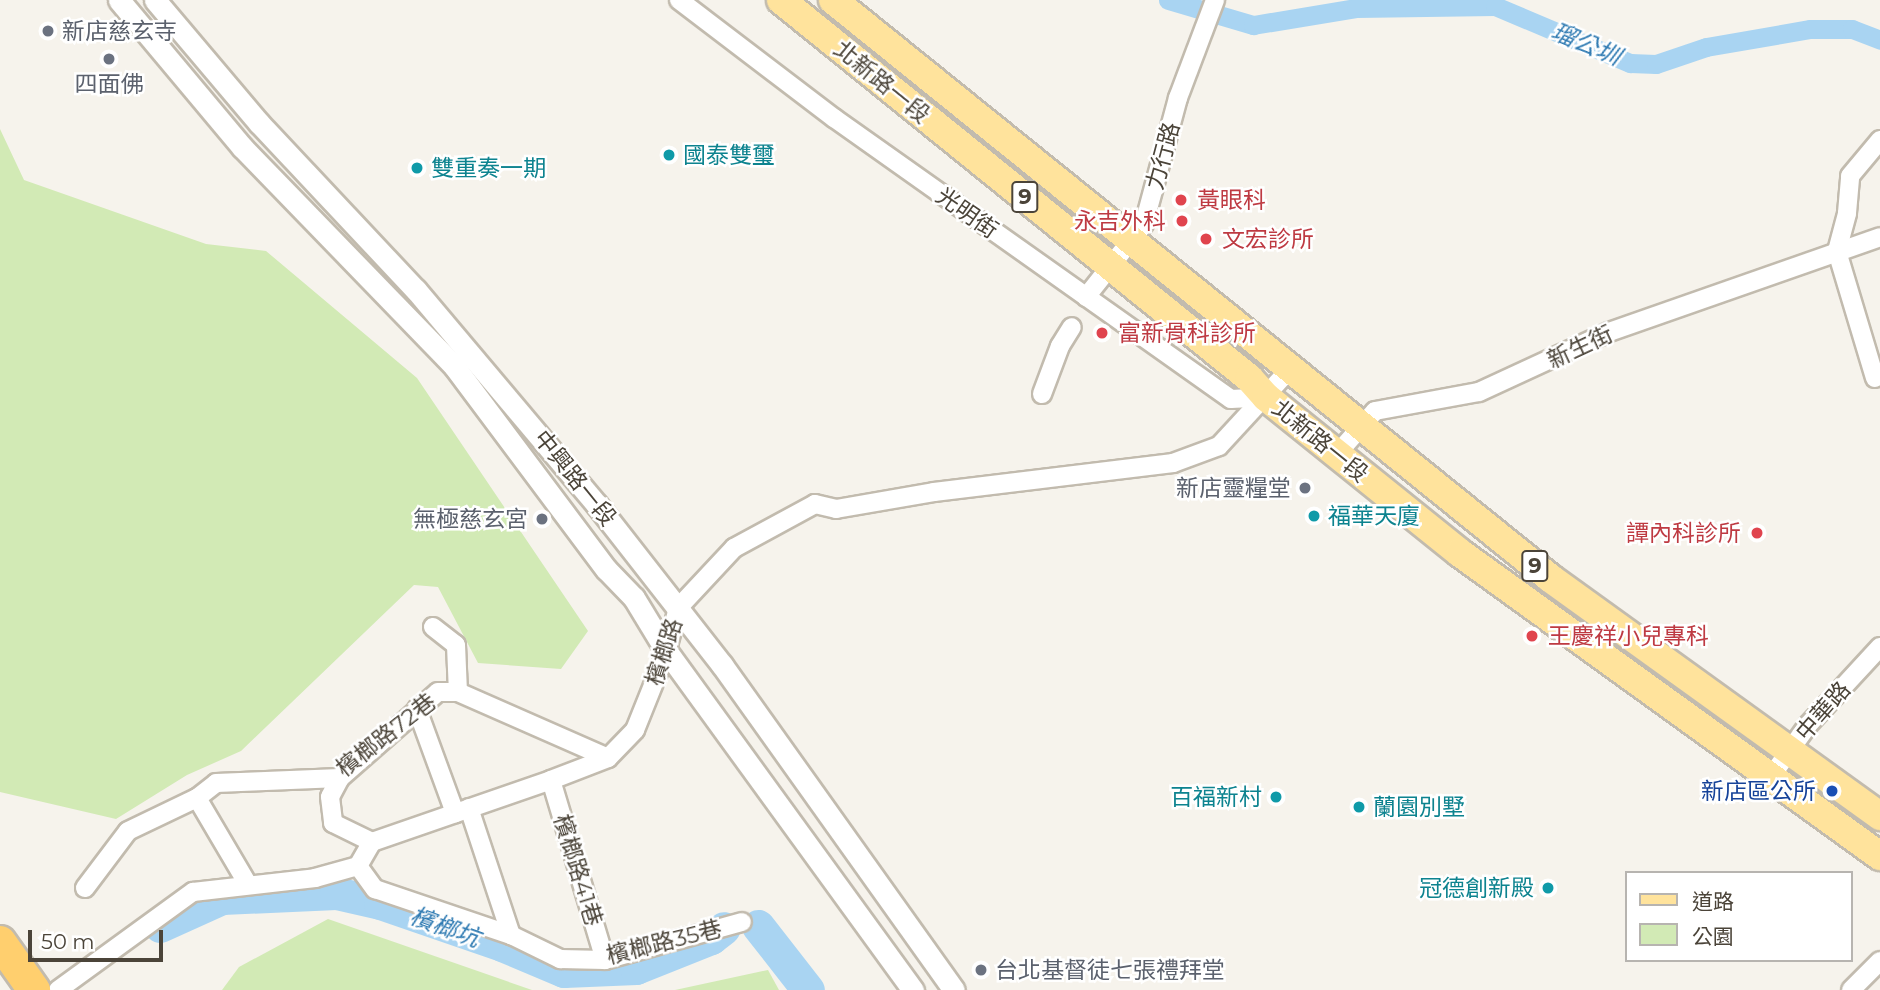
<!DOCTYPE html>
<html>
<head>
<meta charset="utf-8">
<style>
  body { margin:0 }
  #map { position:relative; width:1880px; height:990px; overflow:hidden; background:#f6f3ec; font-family:Montserrat,"Noto Sans TC",sans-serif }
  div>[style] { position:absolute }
  .green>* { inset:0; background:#d2eab5 }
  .canal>* { height:19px; margin:-9.5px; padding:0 9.5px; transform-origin:9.5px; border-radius:9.5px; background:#a9d4f2 }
  .river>* { height:33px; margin:-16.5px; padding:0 16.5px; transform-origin:16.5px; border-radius:16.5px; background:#a9d4f2 }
  .roads { filter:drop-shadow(2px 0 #c2bbae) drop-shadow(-2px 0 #c2bbae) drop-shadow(0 2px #c2bbae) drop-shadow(0 -2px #c2bbae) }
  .minor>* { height:18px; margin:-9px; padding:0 9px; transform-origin:9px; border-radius:9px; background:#fff }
  .tertiary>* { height:21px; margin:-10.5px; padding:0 10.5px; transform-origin:10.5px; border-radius:10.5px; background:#fff }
  .primary>* { height:28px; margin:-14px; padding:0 14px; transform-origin:14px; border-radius:14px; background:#ffe39c }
  .motorway>* { height:32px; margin:-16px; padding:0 16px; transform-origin:16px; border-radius:16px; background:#ffcf6e }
  .dots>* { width:19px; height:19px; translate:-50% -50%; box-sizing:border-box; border:4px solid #fff; border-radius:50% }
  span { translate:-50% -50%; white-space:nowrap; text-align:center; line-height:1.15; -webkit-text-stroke:5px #fff; paint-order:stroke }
  .shield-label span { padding:2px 5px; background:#fff; border:2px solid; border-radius:5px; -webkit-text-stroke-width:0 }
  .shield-label { font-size:21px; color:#4b4439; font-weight:700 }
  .worship-label { font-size:23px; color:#5b616d }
  .left { translate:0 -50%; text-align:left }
  .right { translate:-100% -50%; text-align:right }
  .street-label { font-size:23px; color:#4b4439 }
  .culture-label { font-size:23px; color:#0d838f }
  .health-label { font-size:23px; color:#be3a42 }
  .transit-label { font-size:23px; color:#164399 }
  .water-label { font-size:24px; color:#2e7ab2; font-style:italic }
  .legend { position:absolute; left:1625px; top:871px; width:228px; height:91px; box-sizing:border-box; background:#fff; border:2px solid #b7b4b0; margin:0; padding:9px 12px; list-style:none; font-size:21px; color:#4b4439 }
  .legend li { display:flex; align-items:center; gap:14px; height:35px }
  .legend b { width:35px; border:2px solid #b7b4b0 }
  .scale { position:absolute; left:28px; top:930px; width:135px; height:32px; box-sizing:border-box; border:4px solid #4b4439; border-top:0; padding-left:9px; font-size:21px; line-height:24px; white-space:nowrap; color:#4b4439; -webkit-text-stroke:5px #fff; paint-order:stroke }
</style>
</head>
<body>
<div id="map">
  <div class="green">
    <div style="clip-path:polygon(0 129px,24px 180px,206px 244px,266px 251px,417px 378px,588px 631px,561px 669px,478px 663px,438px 587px,414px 585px,241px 751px,187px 775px,116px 819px,0 792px)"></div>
    <div style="clip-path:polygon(328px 919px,532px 990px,222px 990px,239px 967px)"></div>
    <div style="clip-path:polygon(768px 970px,779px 990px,675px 990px)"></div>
  </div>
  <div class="canal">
    <div style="left:1168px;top:0;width:89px;rotate:16.4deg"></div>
    <div style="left:1253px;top:25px;width:104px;rotate:-9.4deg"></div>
    <div style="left:1356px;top:8px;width:139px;rotate:-0.8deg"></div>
    <div style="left:1495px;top:6px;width:147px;rotate:22.9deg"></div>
    <div style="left:1630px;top:63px;width:26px;rotate:2deg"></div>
    <div style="left:1656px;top:64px;width:53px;rotate:-18.8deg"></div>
    <div style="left:1706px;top:47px;width:106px;rotate:-9.8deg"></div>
    <div style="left:1810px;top:29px;width:42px"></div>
    <div style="left:1852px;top:29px;width:30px;rotate:21deg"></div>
  </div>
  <div class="river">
    <div style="left:160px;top:926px;width:68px;rotate:-24.3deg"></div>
    <div style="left:222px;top:898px;width:114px;rotate:-2.5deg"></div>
    <div style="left:336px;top:893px;width:45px;rotate:12.8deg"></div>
    <div style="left:380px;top:903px;width:129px;rotate:19deg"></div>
    <div style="left:502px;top:945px;width:67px;rotate:22.8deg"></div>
    <div style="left:564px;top:971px;width:72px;rotate:-2.4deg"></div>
    <div style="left:636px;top:968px;width:81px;rotate:-21.8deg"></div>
    <div style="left:711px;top:938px;width:16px;rotate:-38deg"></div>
    <div style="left:758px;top:926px;width:81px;rotate:52deg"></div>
  </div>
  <div class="roads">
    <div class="minor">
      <div style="left:679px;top:0;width:195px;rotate:37.3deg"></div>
      <div style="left:834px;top:118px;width:486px;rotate:35.3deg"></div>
      <div style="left:1231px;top:399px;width:35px;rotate:-3deg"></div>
      <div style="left:1086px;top:297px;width:93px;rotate:-51.5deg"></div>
      <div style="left:1144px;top:224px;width:131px;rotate:-74.9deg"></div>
      <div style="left:1178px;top:98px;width:105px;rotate:-69.3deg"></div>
      <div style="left:1875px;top:378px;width:133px;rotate:-106.7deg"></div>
      <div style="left:1837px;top:251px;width:39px;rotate:-75deg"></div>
      <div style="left:1847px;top:213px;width:37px;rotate:-85deg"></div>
      <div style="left:1850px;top:176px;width:47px;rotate:-50.2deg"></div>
      <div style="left:1042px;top:394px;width:51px;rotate:-69.4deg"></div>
      <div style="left:1060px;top:346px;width:22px;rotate:-58deg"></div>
      <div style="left:1337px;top:454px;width:57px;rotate:-48.5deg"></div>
      <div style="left:1375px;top:411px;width:106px;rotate:-10.4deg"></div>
      <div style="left:1479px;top:392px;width:143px;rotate:-24.8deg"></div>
      <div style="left:1609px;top:332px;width:287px;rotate:-19.3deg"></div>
      <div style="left:433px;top:627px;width:29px;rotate:38deg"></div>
      <div style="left:456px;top:645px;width:47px;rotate:87.6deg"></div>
      <div style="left:417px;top:709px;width:111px;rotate:69.9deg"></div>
      <div style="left:340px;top:778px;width:21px;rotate:118deg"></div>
      <div style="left:330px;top:797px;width:26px;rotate:83deg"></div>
      <div style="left:333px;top:823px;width:43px;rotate:26deg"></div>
      <div style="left:1770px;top:778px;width:65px;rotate:-54.4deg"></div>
      <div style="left:1808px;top:725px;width:106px;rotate:-47.3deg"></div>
      <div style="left:551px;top:780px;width:188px;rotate:73.3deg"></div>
      <div style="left:197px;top:798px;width:24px;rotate:-38deg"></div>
      <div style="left:216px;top:783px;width:124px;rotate:-2.3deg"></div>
      <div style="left:340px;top:778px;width:130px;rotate:-41.3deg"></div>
      <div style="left:438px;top:692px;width:20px"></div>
      <div style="left:458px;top:692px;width:164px;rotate:23.7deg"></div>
      <div style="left:469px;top:808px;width:134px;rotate:71.7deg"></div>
      <div style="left:358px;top:866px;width:29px;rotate:54deg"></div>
      <div style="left:375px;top:889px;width:144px;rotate:18.7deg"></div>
      <div style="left:511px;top:935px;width:55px;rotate:26.1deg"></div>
      <div style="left:560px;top:959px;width:45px;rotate:1.3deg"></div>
      <div style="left:605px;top:960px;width:142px;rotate:-15.5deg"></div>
      <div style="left:85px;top:888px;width:71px;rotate:-53deg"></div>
      <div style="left:128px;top:831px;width:76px;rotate:-25.6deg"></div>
      <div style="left:197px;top:798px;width:99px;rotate:59.5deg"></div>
      <div style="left:58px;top:990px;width:167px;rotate:-36deg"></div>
      <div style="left:193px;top:892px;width:123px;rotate:-6.5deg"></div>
      <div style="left:315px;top:878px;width:45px;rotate:-15.6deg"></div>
      <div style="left:358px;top:866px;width:28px;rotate:-60deg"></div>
      <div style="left:372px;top:842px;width:189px;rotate:-19.1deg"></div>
      <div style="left:551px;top:780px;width:61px;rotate:-21.1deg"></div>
      <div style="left:608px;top:758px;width:39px;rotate:-46deg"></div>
      <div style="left:635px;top:730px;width:83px;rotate:-68.1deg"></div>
      <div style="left:666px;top:653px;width:47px;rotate:-75.1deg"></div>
      <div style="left:678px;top:608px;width:82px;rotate:-47deg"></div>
      <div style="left:734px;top:548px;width:92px;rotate:-28.5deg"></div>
      <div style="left:815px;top:504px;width:22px;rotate:13deg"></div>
      <div style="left:836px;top:509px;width:99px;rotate:-9.8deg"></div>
      <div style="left:934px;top:492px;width:241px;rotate:-6.9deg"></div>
      <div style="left:1173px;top:463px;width:49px;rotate:-20.3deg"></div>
      <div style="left:1219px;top:446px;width:105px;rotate:-47.3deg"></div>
      <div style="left:1851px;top:990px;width:41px;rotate:-45deg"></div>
    </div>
    <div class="tertiary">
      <div style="left:119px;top:0;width:192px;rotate:50.1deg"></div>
      <div style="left:242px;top:147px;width:305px;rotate:45.9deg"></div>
      <div style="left:454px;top:366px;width:254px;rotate:53.2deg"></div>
      <div style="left:606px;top:569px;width:40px;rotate:46deg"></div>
      <div style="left:634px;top:598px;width:60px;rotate:58.7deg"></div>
      <div style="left:665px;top:649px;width:422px;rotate:54deg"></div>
      <div style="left:155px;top:0;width:161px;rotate:49.8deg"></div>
      <div style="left:259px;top:123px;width:229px;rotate:46.8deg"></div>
      <div style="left:416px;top:290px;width:281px;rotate:49.9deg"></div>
      <div style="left:597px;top:505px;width:203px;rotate:52deg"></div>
      <div style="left:722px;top:665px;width:399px;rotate:54.5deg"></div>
    </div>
    <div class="primary">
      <div style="left:781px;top:0;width:602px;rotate:38.93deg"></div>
      <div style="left:1249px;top:378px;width:25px;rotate:48deg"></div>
      <div style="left:1266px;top:397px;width:249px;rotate:38.8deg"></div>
      <div style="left:1460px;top:553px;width:518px;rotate:35.81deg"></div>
      <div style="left:833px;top:0;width:921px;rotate:38.87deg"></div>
      <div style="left:1550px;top:578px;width:407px;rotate:35.8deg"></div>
    </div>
    <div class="motorway">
      <div style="left:0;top:942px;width:59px;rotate:54.7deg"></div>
    </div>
  </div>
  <div class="dots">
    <div style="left:48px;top:31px;background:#6b7280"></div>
    <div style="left:109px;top:59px;background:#6b7280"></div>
    <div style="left:669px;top:155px;background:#0f9aa8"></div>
    <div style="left:417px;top:168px;background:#0f9aa8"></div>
    <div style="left:1181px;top:200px;background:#e0444e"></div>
    <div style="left:1182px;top:221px;background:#e0444e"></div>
    <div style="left:1206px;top:239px;background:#e0444e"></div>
    <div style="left:1102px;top:333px;background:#e0444e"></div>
    <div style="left:1305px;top:488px;background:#6b7280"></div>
    <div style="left:1314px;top:516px;background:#0f9aa8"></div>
    <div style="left:542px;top:519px;background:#6b7280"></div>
    <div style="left:1757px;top:533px;background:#e0444e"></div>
    <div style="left:1532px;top:636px;background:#e0444e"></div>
    <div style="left:1832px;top:791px;background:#1a4fb4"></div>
    <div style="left:1276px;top:797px;background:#0f9aa8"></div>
    <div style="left:1359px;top:807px;background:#0f9aa8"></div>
    <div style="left:1548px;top:888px;background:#0f9aa8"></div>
    <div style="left:981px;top:970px;background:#6b7280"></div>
  </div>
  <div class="shield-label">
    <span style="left:1025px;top:197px">9</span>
    <span style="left:1535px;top:566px">9</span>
  </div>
  <div class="worship-label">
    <span class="left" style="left:62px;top:31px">新店慈玄寺</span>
    <span style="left:109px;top:84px">四面佛</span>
    <span class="right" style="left:1291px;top:488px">新店靈糧堂</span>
    <span class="right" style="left:528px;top:519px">無極慈玄宮</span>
    <span class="left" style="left:995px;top:970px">台北基督徒七張禮拜堂</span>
  </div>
  <div class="street-label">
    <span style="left:882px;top:82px;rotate:39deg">北新路一段</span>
    <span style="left:1163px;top:156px;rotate:-75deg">力行路</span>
    <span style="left:967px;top:213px;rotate:35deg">光明街</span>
    <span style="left:1580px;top:347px;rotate:-25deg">新生街</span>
    <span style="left:1320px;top:441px;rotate:39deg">北新路一段</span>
    <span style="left:575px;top:478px;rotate:51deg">中興路一段</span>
    <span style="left:664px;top:652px;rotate:-72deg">檳榔路</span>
    <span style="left:1823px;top:711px;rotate:-49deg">中華路</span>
    <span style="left:386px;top:735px;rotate:-38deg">檳榔路72巷</span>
    <span style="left:578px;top:870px;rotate:73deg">檳榔路41巷</span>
    <span style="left:664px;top:942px;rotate:-14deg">檳榔路35巷</span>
  </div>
  <div class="culture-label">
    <span class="left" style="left:683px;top:155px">國泰雙璽</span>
    <span class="left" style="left:431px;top:168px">雙重奏一期</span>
    <span class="left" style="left:1328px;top:516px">福華天廈</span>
    <span class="right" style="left:1262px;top:797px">百福新村</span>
    <span class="left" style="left:1373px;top:807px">蘭園別墅</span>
    <span class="right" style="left:1534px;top:888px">冠德創新殿</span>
  </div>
  <div class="health-label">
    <span class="left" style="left:1197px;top:200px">黃眼科</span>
    <span class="right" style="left:1166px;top:221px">永吉外科</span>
    <span class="left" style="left:1222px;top:239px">文宏診所</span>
    <span class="left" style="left:1118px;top:333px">富新骨科診所</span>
    <span class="right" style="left:1741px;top:533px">譚內科診所</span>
    <span class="left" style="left:1548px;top:636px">王慶祥小兒專科</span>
  </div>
  <div class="transit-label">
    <span class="right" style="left:1816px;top:791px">新店區公所</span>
  </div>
  <div class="water-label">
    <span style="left:1586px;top:44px;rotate:23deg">瑠公圳</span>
    <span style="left:445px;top:927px;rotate:20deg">檳榔坑</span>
  </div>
  <ul class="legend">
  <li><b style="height:9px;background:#ffe39c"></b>道路</li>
  <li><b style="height:19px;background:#d2eab5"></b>公園</li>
  </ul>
  <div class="scale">50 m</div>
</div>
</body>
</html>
